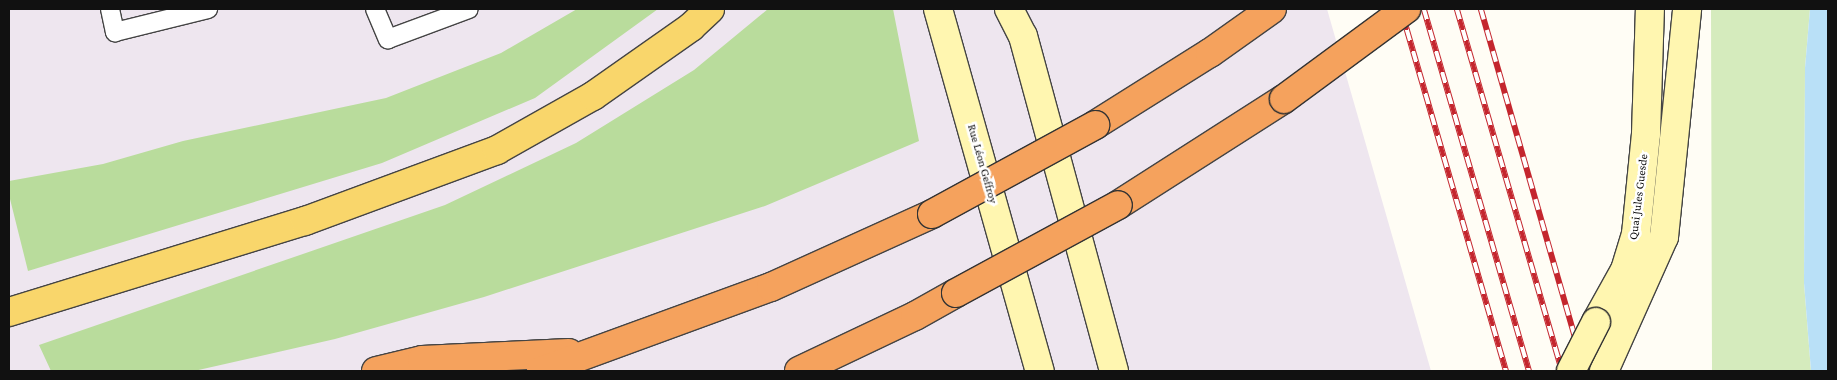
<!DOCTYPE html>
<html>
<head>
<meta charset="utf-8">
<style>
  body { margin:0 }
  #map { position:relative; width:1837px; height:380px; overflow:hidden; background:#fffdf5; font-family:"Crimson Pro",serif }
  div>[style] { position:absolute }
  .industrial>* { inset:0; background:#eee6ef }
  .green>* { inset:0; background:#d5ebbd }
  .forest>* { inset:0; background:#b9dc9c }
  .water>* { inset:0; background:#b9e0f7 }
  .roads { filter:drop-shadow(1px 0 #444) drop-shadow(-1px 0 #444) drop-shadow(0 1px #444) drop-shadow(0 -1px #444) }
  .service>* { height:18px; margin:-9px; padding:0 9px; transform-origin:9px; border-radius:9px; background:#fff }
  .secondary>* { height:28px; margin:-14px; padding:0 14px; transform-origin:14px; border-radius:14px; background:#fff6b0 }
  .primary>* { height:28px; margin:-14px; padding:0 14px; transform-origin:14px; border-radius:14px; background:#f9d66b }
  .motorway>* { height:28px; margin:-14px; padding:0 14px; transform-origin:14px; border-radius:14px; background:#f5a25d }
  .rail>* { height:5.5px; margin-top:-2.75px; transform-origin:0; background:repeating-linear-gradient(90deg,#fff 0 11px,#c4262e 0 22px); box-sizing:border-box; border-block:1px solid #c4262e }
  .bridges { filter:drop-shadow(1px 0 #333) drop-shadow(-1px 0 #333) drop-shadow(0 1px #333) drop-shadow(0 -1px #333) }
  .secondary-bridge>* { height:28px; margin:-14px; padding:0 14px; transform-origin:14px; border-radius:14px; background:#fff6b0 }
  .motorway-bridge>* { height:28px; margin:-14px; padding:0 14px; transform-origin:14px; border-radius:14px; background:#f5a25d }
  span { translate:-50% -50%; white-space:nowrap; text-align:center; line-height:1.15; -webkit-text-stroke:5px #fff; paint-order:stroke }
  .street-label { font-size:12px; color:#111 }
  .frame { position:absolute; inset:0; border:10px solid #111; pointer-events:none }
</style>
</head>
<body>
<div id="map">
  <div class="industrial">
    <div style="clip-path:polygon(9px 9px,1327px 9px,1431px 371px,9px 371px)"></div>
  </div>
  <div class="green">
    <div style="clip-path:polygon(1711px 9px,1810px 9px,1805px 68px,1804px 283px,1811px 371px,1712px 371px)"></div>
  </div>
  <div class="forest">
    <div style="clip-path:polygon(577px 9px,658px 9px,535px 98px,382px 163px,28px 271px,9px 195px,9px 181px,103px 164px,183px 141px,386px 98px,501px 53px)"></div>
    <div style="clip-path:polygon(768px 9px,893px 9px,919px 141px,765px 206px,484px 297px,335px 339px,194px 371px,51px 371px,39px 345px,445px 205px,576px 143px,694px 70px)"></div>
  </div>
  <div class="water">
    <div style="clip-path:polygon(1810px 9px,1828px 9px,1828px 371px,1811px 371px,1804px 283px,1805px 68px)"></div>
  </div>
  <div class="roads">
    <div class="service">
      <div style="left:110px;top:9px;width:24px;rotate:78deg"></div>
      <div style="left:115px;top:32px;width:96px;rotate:-13.9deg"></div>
      <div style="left:375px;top:9px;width:33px;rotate:67deg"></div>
      <div style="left:388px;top:39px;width:86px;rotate:-20.3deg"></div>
    </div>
    <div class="secondary">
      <div style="left:938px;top:9px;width:376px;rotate:74.3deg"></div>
      <div style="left:1009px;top:9px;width:30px;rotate:63deg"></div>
      <div style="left:1023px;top:36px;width:347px;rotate:74.8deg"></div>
      <div style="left:1596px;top:322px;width:60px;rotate:-60.9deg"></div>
      <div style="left:1625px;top:270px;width:38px;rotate:-73deg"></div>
      <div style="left:1636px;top:234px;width:100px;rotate:-84.3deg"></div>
      <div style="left:1646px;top:134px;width:125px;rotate:-88.2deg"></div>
      <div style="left:1604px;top:371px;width:147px;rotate:-65.9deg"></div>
      <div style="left:1664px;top:237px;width:229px;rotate:-84.2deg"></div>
    </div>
    <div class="primary">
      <div style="left:9px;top:312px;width:310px;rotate:-17.1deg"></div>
      <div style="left:305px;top:221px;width:205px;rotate:-20.3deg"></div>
      <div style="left:497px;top:150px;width:110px;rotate:-29.4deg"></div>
      <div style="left:593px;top:96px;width:120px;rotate:-35.1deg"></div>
      <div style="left:691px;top:27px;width:26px;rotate:-43deg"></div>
    </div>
    <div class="motorway">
      <div style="left:1095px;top:125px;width:136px;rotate:-32.1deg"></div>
      <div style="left:1210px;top:53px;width:76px;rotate:-35.4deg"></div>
      <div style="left:1118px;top:205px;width:197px;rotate:-32.6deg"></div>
      <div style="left:376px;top:371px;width:47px;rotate:-13.4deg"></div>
      <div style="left:422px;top:360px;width:147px;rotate:-2.7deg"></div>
      <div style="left:541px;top:371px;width:245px;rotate:-20.1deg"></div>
      <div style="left:771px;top:287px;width:177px;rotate:-24.4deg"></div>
      <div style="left:799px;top:371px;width:128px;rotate:-25.4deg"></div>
      <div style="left:915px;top:316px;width:47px;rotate:-29.3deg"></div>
    </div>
  </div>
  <div class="rail">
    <div style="left:1401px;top:9px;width:377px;rotate:73.8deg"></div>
    <div style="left:1424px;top:9px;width:377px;rotate:73.8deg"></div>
    <div style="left:1457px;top:9px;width:377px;rotate:73.8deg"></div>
    <div style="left:1481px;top:9px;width:377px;rotate:74deg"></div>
  </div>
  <div class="bridges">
    <div class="secondary-bridge">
      <div style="left:1571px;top:371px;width:55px;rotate:-63deg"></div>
    </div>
    <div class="motorway-bridge">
      <div style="left:1284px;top:99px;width:152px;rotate:-36.4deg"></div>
      <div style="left:932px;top:214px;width:186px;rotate:-28.6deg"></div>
      <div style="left:956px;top:293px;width:184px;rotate:-28.5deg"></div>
    </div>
  </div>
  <div class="street-label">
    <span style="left:982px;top:164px;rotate:74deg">Rue Léon Geffroy</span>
    <span style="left:1639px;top:197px;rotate:-83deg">Quai Jules Guesde</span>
  </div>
  <div class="frame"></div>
</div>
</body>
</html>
